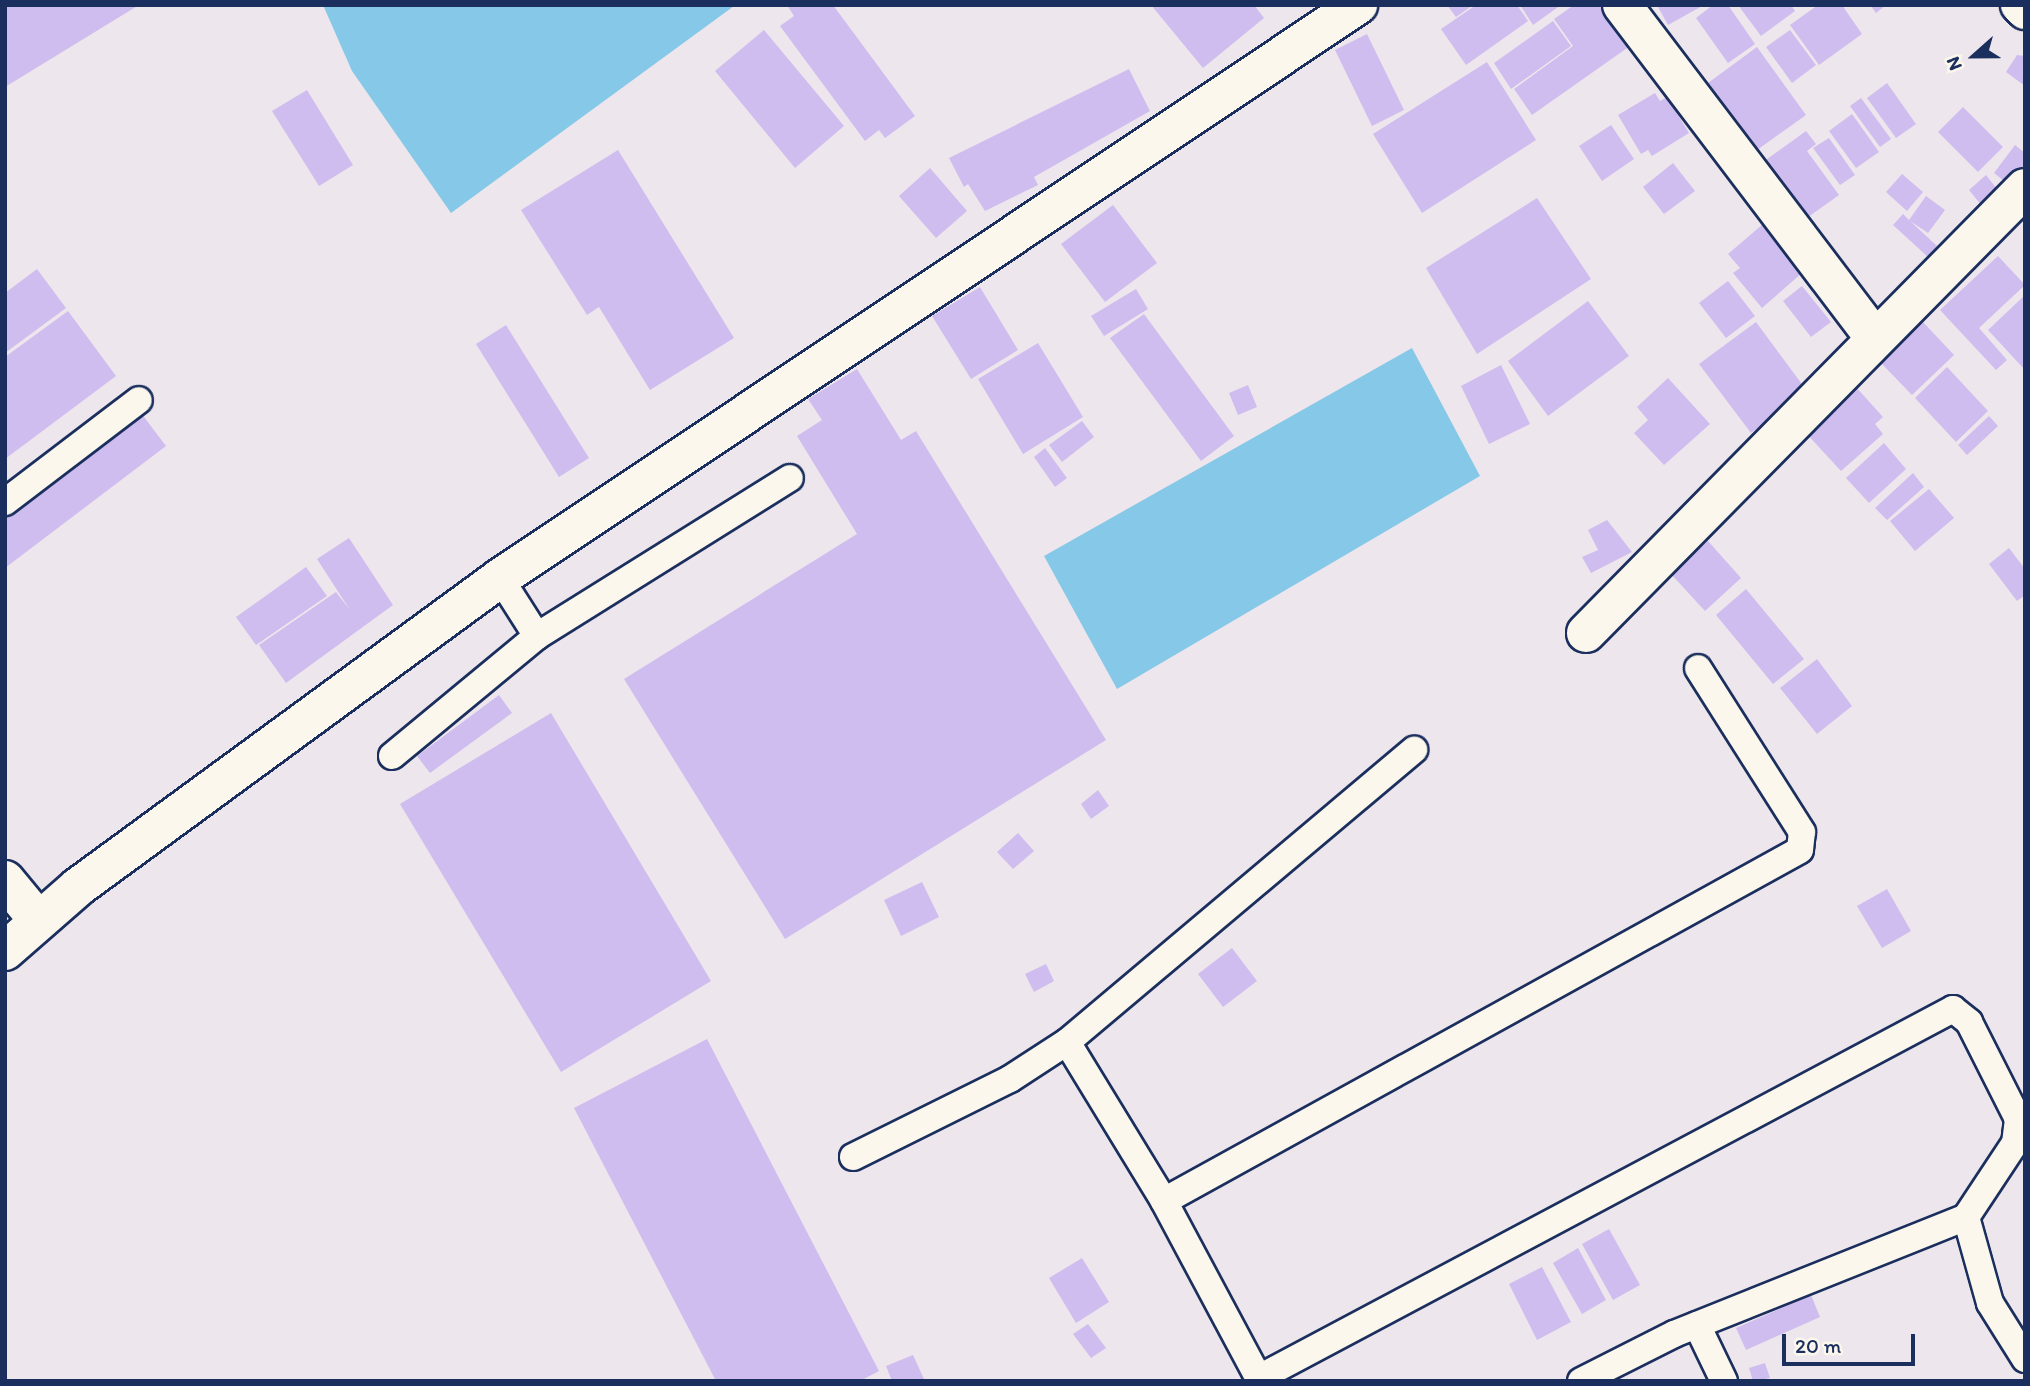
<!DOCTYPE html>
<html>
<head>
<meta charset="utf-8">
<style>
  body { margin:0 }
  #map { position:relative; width:2030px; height:1386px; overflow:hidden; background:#eee6ed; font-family:Itim,sans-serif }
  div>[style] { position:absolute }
  .water>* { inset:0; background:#86c8e7 }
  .building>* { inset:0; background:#cebdee }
  .roads { filter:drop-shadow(2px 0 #1b2f5e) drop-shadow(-2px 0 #1b2f5e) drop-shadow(0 2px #1b2f5e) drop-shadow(0 -2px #1b2f5e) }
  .service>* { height:26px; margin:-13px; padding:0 13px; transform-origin:13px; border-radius:13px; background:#fbf7ec }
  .minor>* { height:38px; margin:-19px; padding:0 19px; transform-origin:19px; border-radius:19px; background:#fbf7ec }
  span { translate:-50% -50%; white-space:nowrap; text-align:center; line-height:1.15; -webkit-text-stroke:5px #fbf7ec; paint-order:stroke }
  .frame { position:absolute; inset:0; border:7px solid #1b2f5e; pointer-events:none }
  .north { position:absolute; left:1939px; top:21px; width:70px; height:70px; -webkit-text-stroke:5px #fbf7ec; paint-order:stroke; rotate:249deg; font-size:19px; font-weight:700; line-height:28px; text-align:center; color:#1b2f5e }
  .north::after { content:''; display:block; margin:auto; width:24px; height:32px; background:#1b2f5e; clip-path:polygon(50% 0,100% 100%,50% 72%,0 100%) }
  .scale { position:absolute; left:1782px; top:1334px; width:133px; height:32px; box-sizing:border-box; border:4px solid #1b2f5e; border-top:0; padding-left:9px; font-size:21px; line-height:24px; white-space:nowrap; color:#1b2f5e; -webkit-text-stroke:5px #fbf7ec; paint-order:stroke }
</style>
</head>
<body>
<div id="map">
  <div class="water">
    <div style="clip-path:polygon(323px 5px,734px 5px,734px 6px,451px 213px,352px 71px)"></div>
    <div style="clip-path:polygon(1412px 348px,1480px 476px,1117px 689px,1044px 556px)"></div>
  </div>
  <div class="building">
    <div style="clip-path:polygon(5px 5px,139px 5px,5px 87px)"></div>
    <div style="clip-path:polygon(787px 5px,833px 5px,915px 116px,885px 138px,879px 130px,865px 141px,780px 26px,794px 16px)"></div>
    <div style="clip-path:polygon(1151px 5px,1254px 5px,1264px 18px,1203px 68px)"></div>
    <div style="clip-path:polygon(1447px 5px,1473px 5px,1456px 17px)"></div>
    <div style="clip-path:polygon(1476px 5px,1517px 5px,1528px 21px,1466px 65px,1441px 29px)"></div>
    <div style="clip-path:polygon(1520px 5px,1561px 5px,1533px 25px)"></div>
    <div style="clip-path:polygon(1574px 5px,1602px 5px,1630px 46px,1532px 115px,1514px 89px,1573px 46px,1554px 19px)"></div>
    <div style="clip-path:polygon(1657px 5px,1704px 5px,1668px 25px)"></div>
    <div style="clip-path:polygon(1713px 5px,1728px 5px,1755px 44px,1728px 63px,1696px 18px)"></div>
    <div style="clip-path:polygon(1738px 5px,1791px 5px,1795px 11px,1761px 36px)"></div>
    <div style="clip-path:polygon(1818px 5px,1842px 5px,1862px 34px,1819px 65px,1790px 25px)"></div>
    <div style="clip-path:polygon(1870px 5px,1886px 5px,1876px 13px)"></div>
    <div style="clip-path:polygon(1553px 21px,1571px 46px,1511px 89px,1494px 63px)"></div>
    <div style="clip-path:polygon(764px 30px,844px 126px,795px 168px,715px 71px)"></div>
    <div style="clip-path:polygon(1790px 30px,1816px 65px,1792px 83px,1766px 47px)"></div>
    <div style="clip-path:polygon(1367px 34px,1404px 110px,1372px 126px,1335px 50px)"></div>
    <div style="clip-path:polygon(1757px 47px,1806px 115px,1757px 150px,1708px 83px)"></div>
    <div style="clip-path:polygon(2017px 55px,2025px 56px,2025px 86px,2006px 72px)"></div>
    <div style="clip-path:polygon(1487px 62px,1536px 140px,1422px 213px,1373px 134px)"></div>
    <div style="clip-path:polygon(1129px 69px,1150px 111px,1034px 177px,1038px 185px,985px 211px,968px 184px,964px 187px,949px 158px)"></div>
    <div style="clip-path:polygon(1887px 83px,1916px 124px,1896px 138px,1867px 98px)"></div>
    <div style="clip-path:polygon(307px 90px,353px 165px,319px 186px,272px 111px)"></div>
    <div style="clip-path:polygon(1655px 93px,1660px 101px,1667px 97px,1689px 133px,1652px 156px,1648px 150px,1641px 154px,1618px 115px)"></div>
    <div style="clip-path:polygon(1861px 98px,1891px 139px,1880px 147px,1850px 106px)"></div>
    <div style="clip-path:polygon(1963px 107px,2003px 147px,1978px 172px,1938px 132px)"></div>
    <div style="clip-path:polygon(1852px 114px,1879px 152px,1856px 168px,1829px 131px)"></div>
    <div style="clip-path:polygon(1611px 125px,1634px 159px,1602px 181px,1579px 146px)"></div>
    <div style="clip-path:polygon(1806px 131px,1816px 144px,1807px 151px,1839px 195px,1804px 220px,1763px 162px)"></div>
    <div style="clip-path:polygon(1829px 138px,1855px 175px,1840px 185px,1813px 148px)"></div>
    <div style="clip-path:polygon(2015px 145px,2025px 153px,2019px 193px,1994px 173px)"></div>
    <div style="clip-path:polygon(618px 150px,734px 338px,650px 390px,599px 307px,587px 315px,521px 210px)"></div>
    <div style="clip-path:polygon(1673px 163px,1695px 191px,1664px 214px,1643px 187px)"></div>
    <div style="clip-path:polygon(930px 168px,967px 211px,936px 238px,899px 196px)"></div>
    <div style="clip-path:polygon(1902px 174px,1923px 192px,1907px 211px,1886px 192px)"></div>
    <div style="clip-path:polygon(1986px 175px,2008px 203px,1991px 217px,1969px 190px)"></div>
    <div style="clip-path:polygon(1926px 196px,1945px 210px,1928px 233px,1910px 221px,1937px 246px,1928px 257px,1893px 225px,1903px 214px,1909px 220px)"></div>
    <div style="clip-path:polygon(1537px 198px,1591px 279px,1477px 354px,1426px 268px)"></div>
    <div style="clip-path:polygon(1113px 205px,1157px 263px,1105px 302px,1061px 244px)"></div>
    <div style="clip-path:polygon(1763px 224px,1803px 272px,1762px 308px,1733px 273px,1740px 268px,1728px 254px)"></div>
    <div style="clip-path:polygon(1998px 256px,2025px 285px,1979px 328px,2007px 360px,1996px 370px,1940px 310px)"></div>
    <div style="clip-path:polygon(37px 269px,66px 308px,5px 353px,5px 293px)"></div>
    <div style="clip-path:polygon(1728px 281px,1755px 316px,1726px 338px,1699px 303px)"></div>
    <div style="clip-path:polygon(1802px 286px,1831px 322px,1811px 337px,1783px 301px)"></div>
    <div style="clip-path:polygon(980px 287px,1018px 350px,971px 379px,932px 316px)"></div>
    <div style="clip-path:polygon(1136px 289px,1148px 309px,1104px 336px,1091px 316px)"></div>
    <div style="clip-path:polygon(2025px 295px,2025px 370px,1988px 330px)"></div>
    <div style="clip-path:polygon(1588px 301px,1629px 356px,1548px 416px,1508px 361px)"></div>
    <div style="clip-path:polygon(68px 311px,116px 376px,5px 459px,5px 357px)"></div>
    <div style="clip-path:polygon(1144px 314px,1234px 436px,1201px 461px,1110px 338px)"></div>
    <div style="clip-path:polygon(1756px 322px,1807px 391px,1751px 433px,1699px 364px)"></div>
    <div style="clip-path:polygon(1923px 322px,1954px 355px,1912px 395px,1881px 363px)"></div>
    <div style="clip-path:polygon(506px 325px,589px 458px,559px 477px,476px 344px)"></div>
    <div style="clip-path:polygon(1038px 343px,1083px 417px,1023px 454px,978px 379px)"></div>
    <div style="clip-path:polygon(1501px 365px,1530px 424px,1489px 444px,1461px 386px)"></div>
    <div style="clip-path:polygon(1947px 367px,1988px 411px,1956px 442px,1915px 398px)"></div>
    <div style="clip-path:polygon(857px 369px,901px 440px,916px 431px,1106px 740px,785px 939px,624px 679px,857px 534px,797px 436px,822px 420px,808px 399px)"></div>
    <div style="clip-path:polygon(1668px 378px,1710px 424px,1664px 465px,1634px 433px,1648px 420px,1637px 407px)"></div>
    <div style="clip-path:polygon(1248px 385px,1257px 407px,1238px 415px,1229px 393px)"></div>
    <div style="clip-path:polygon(1855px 386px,1883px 417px,1875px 424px,1883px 434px,1841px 471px,1805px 432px)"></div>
    <div style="clip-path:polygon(138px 409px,166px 446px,5px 568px,5px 508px)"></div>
    <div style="clip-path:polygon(1989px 416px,1998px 426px,1967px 455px,1958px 445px)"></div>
    <div style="clip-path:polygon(1082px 421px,1094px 437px,1062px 462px,1049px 445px)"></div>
    <div style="clip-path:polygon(1884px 443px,1906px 469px,1869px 503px,1846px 478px)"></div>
    <div style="clip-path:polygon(1045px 448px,1067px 478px,1055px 487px,1034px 457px)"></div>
    <div style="clip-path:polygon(1913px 473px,1924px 487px,1887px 520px,1875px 508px)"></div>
    <div style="clip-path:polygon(1929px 489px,1954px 518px,1915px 551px,1890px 521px)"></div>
    <div style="clip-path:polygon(1607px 520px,1632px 552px,1591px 573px,1582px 557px,1598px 550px,1588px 530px)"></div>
    <div style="clip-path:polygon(349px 538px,393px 605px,286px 683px,259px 645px,336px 592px,350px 610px,317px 559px)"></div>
    <div style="clip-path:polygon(1708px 541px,1741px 578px,1705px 611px,1671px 574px)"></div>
    <div style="clip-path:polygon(2009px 548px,2025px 569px,2025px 595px,2017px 601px,1989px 564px)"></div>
    <div style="clip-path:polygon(306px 567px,327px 596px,256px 645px,236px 617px)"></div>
    <div style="clip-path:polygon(1746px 589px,1804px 659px,1773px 684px,1716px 615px)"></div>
    <div style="clip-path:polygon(1817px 659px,1852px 706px,1817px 734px,1780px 688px)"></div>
    <div style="clip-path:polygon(499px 695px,512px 713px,430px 773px,417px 756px)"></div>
    <div style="clip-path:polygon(551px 713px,711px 981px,561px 1072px,400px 804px)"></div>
    <div style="clip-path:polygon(1098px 790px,1109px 806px,1091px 819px,1081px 804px)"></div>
    <div style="clip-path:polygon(1018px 833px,1034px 851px,1013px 869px,997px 852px)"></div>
    <div style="clip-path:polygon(922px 882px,939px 917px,901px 936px,884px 900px)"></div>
    <div style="clip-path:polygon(1887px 889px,1911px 931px,1882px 948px,1857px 906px)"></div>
    <div style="clip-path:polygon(1232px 948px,1257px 981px,1223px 1007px,1198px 974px)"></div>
    <div style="clip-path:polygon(1046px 964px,1054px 981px,1034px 992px,1025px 974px)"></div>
    <div style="clip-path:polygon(707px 1039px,879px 1371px,860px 1381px,716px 1381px,574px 1108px)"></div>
    <div style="clip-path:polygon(1609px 1229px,1640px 1285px,1613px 1300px,1582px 1244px)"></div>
    <div style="clip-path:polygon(1578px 1248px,1606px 1300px,1582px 1314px,1553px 1263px)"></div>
    <div style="clip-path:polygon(1082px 1258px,1109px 1302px,1076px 1323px,1049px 1278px)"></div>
    <div style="clip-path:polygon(1542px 1267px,1571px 1322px,1537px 1340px,1509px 1284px)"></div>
    <div style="clip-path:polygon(1811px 1295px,1820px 1317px,1746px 1350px,1736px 1328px)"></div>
    <div style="clip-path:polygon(1088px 1324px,1106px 1348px,1091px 1358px,1073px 1334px)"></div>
    <div style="clip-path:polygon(913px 1355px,924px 1379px,892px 1381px,886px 1366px)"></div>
    <div style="clip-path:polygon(1765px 1363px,1770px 1378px,1753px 1381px,1749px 1368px)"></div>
  </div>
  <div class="roads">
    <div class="service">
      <div style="left:5px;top:502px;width:168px;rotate:-37.3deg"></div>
      <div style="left:500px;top:578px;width:69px;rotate:57.5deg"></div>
      <div style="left:392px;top:756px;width:188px;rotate:-39.6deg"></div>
      <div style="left:537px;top:636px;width:298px;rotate:-32deg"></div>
      <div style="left:1067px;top:1042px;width:454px;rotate:-40.1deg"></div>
      <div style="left:853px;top:1157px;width:175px;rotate:-26.4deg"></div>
      <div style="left:1010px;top:1079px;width:68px;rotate:-33deg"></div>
      <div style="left:1067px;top:1042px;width:186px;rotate:58.6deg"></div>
      <div style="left:1164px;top:1201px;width:204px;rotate:61.9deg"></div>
      <div style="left:1164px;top:1201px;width:726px;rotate:-28.89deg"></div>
      <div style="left:1800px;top:850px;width:18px;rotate:-84deg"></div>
      <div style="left:1802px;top:832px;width:194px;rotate:-122.4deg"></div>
      <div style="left:1697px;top:1325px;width:62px;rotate:64.3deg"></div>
      <div style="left:1259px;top:1378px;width:786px;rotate:-28deg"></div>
      <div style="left:1953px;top:1009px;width:21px;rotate:39deg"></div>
      <div style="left:1969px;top:1022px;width:109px;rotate:63.2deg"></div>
      <div style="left:2018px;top:1119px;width:24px;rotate:97deg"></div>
      <div style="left:2015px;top:1143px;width:89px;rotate:123.5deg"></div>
      <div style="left:1966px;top:1217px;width:89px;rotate:74.4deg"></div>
      <div style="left:1990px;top:1303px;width:66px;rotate:58deg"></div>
      <div style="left:1581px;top:1381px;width:104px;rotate:-26.8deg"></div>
      <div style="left:1674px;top:1334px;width:315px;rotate:-21.8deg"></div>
    </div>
    <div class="minor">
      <div style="left:1622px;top:5px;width:418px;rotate:52.8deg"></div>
      <div style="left:2020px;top:5px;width:7px;rotate:45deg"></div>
      <div style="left:1586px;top:633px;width:625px;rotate:-45.39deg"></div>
      <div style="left:5px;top:880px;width:53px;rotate:50.3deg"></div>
      <div style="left:5px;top:951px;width:97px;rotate:-41.2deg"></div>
      <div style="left:78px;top:887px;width:523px;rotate:-36.21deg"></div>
      <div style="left:500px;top:578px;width:1032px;rotate:-33.74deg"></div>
    </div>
  </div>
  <div class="frame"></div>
  <div class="north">N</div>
  <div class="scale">20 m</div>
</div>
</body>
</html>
